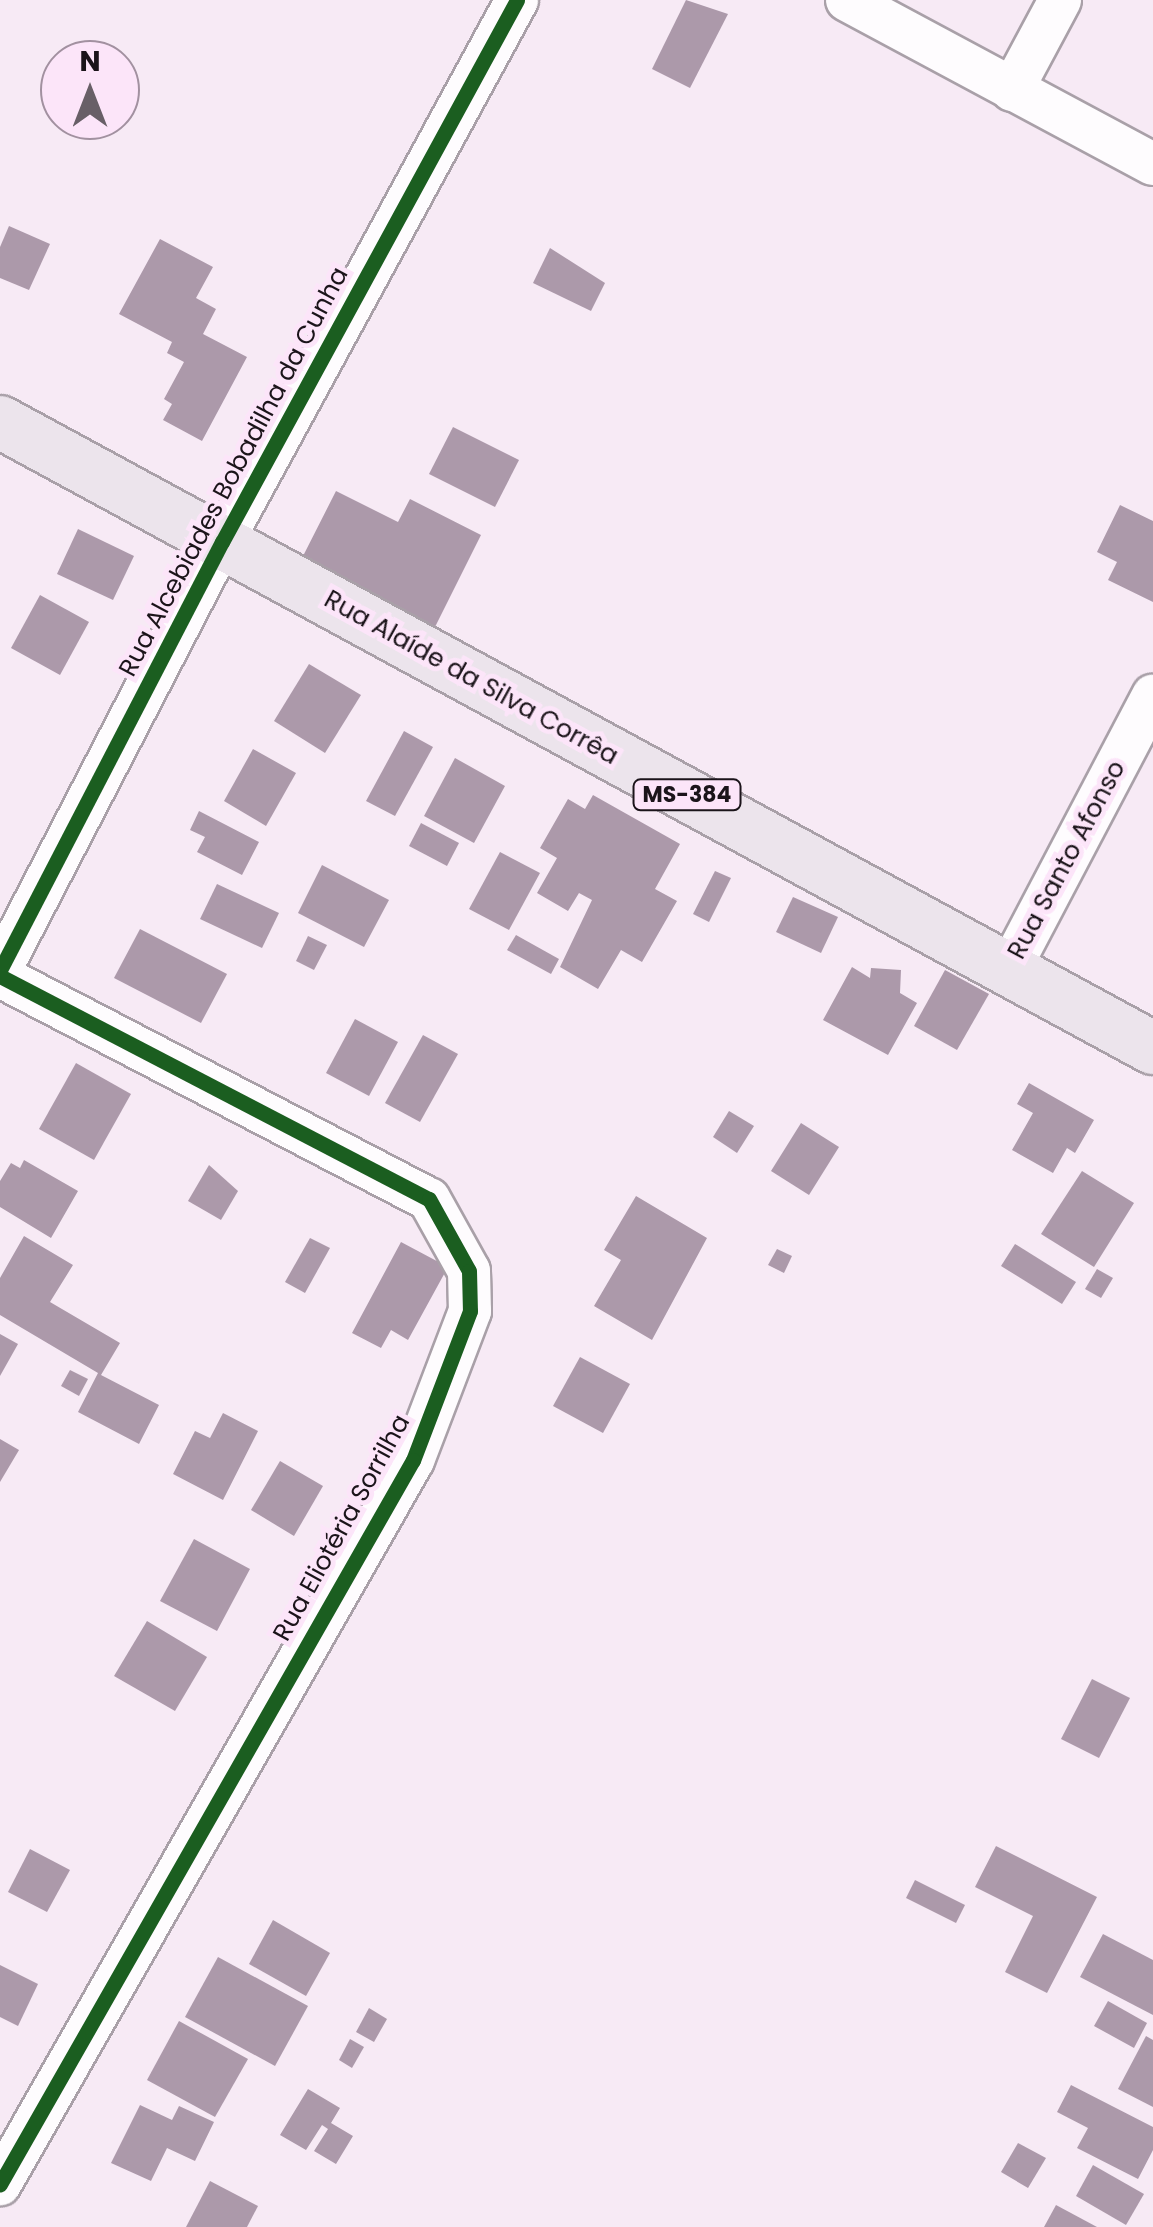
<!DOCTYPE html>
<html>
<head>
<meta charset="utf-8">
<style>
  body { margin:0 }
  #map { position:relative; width:1153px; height:2227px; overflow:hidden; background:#f7eaf5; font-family:Poppins,sans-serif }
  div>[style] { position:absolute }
  .building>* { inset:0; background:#ac99aa }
  .roads { filter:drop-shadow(2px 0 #a9a0a8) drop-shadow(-2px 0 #a9a0a8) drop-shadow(0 2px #a9a0a8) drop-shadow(0 -2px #a9a0a8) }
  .minor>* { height:42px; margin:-21px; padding:0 21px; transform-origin:21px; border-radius:21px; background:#fefcfe }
  .major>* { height:52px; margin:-26px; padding:0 26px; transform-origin:26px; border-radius:26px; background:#ece4ec }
  .cycleway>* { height:15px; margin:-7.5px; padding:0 7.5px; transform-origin:7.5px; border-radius:7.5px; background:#1b5e20 }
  span { translate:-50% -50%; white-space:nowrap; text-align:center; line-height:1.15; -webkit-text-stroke:10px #fce5f9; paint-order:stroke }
  .shield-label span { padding:2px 8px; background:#fce5f9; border:2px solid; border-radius:8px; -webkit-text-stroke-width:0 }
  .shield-label { font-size:22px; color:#1b141a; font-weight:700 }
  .street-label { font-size:25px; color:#1b141a }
  .north { position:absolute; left:40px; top:40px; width:100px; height:100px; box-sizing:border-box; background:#fce5f9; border:2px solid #a291a0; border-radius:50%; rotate:0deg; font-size:28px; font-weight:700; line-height:40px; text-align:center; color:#1b141a }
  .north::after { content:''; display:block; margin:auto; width:35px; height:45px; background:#685f67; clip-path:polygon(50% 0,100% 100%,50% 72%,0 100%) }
</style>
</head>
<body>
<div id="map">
  <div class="building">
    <div style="clip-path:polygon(686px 0,728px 14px,690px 88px,652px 69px)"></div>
    <div style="clip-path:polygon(9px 226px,50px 244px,29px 290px,0 278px,0 247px)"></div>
    <div style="clip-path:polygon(160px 239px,213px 267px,196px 298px,216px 309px,203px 334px,247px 357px,202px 441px,163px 420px,172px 404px,164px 399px,184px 362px,167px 353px,172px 342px,119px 314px)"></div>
    <div style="clip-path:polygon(550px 248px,605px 283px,591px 311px,533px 283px)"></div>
    <div style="clip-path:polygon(453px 427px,519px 460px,495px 507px,429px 474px)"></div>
    <div style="clip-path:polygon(336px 491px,398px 522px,410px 499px,481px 535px,435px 627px,301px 560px)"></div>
    <div style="clip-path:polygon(1120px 505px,1153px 521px,1153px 602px,1108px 580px,1117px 562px,1097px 552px)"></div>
    <div style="clip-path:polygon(78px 529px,134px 556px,113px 600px,57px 574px)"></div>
    <div style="clip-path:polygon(40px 595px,89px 622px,60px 675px,11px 648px)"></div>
    <div style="clip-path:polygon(309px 664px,361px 695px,325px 753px,274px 721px)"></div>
    <div style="clip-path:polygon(404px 731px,433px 747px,395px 816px,366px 801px)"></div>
    <div style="clip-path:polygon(253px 749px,296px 773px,266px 826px,224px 801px)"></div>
    <div style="clip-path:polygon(455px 758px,505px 786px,474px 843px,424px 816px)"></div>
    <div style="clip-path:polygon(593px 795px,680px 844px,655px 889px,677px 901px,642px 962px,621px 950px,598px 989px,560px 967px,592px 900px,579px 893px,568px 911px,537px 893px,557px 858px,540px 848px,568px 799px,585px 809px)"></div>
    <div style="clip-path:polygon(199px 811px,259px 842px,242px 875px,197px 852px,205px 837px,190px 830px)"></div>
    <div style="clip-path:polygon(421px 823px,459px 843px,447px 866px,409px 846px)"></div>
    <div style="clip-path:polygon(500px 852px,540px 873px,509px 930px,469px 909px)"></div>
    <div style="clip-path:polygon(322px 865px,389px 900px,364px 947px,298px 913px)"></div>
    <div style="clip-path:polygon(715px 871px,731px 878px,709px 922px,693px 914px)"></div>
    <div style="clip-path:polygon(217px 884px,279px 913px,262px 948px,200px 919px)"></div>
    <div style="clip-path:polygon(793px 897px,838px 917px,821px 953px,776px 932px)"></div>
    <div style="clip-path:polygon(140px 929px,227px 974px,201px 1023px,114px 978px)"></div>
    <div style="clip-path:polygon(516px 935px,559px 959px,551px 974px,507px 950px)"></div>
    <div style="clip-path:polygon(308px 936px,327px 945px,314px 970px,296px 961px)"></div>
    <div style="clip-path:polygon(852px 967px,870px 978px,871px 968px,901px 970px,900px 993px,917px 1003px,888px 1055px,823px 1020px)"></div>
    <div style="clip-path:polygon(945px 970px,989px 994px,957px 1050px,914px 1026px)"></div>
    <div style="clip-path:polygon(355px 1019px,398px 1042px,369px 1096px,326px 1073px)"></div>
    <div style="clip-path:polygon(423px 1035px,458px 1054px,420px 1122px,385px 1103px)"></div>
    <div style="clip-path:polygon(76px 1063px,131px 1094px,94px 1160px,39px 1129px)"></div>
    <div style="clip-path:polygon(1029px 1083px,1094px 1120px,1075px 1153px,1067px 1148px,1053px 1173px,1012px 1150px,1033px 1113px,1017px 1104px)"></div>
    <div style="clip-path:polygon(729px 1111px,754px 1126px,737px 1153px,713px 1137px)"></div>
    <div style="clip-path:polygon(801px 1123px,839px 1147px,809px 1195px,771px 1171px)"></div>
    <div style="clip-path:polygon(24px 1160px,78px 1191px,51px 1238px,0 1207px,0 1181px,11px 1163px,20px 1168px)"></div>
    <div style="clip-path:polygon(209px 1165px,238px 1191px,221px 1220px,188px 1201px)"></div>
    <div style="clip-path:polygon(1082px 1171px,1134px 1203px,1094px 1267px,1041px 1234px)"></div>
    <div style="clip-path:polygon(636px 1196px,707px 1238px,652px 1340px,594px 1306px,621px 1260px,604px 1250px)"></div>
    <div style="clip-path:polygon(24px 1236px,73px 1265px,50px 1302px,120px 1343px,101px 1375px,159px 1405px,139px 1444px,78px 1412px,98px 1373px,0 1315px,0 1278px)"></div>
    <div style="clip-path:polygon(310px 1238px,330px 1248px,305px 1293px,285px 1282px)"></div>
    <div style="clip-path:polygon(401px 1242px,448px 1267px,408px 1340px,391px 1330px,381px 1348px,352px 1333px)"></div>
    <div style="clip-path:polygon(1015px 1244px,1076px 1282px,1062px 1304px,1001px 1266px)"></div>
    <div style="clip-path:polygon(777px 1249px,792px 1256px,784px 1273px,768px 1265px)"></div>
    <div style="clip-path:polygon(1097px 1269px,1113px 1278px,1101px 1298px,1085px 1289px)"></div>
    <div style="clip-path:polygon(0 1334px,18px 1344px,0 1376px)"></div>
    <div style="clip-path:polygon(580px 1357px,630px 1384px,603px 1433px,553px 1406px)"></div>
    <div style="clip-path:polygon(70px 1370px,88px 1379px,79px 1396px,61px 1386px)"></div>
    <div style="clip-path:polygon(223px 1413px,258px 1431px,223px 1500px,173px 1474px,195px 1431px,210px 1438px)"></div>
    <div style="clip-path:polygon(0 1439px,19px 1450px,0 1482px)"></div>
    <div style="clip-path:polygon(280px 1461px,323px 1486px,294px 1536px,251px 1510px)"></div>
    <div style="clip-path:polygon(194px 1539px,250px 1569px,217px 1631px,160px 1601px)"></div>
    <div style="clip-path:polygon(147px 1621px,207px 1657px,175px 1711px,114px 1676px)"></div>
    <div style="clip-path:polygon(1092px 1679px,1130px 1698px,1099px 1758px,1061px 1739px)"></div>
    <div style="clip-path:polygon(996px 1846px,1097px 1897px,1047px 1993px,1005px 1972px,1033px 1916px,975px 1887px)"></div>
    <div style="clip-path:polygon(30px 1849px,70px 1870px,47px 1912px,8px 1892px)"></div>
    <div style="clip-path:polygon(915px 1880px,965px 1905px,956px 1923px,906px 1898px)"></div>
    <div style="clip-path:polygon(273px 1920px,330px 1953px,306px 1996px,249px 1964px)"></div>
    <div style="clip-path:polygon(1103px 1934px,1153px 1960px,1153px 2015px,1080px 1977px)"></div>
    <div style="clip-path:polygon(218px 1957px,308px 2006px,275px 2066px,185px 2017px)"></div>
    <div style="clip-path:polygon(0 1965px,38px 1984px,18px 2026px,0 2017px)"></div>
    <div style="clip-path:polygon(1108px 2001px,1147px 2023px,1134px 2048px,1094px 2026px)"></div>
    <div style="clip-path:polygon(369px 2008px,387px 2019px,374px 2042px,356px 2032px)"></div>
    <div style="clip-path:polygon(179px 2021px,248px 2059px,215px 2117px,147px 2080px)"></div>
    <div style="clip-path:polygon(1146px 2036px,1153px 2040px,1153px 2107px,1118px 2089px)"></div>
    <div style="clip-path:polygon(350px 2039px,364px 2047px,352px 2068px,339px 2060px)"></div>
    <div style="clip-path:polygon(1071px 2085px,1153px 2127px,1153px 2150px,1138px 2179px,1077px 2148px,1088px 2128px,1057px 2112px)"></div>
    <div style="clip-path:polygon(308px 2089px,340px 2108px,331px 2123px,353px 2136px,336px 2164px,314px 2151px,328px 2129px,322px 2125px,306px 2150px,280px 2135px)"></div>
    <div style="clip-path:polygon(140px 2105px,172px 2120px,179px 2106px,214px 2122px,195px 2161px,167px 2148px,151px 2181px,111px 2163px)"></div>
    <div style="clip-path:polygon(1018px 2143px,1046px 2158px,1028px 2188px,1001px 2172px)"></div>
    <div style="clip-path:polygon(1093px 2165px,1144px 2194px,1126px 2225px,1076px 2196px)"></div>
    <div style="clip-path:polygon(210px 2181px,258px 2206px,247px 2227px,186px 2227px)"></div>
    <div style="clip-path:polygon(1056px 2205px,1097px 2227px,1044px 2227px)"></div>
  </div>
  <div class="roads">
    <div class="minor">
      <div style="left:847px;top:0;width:347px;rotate:28.2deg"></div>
      <div style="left:1012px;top:90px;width:102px;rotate:-61.9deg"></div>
      <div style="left:0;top:970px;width:482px;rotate:-62.6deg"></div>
      <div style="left:222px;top:542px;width:617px;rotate:-61.44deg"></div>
      <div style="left:1009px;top:970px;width:310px;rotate:-62.3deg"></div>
      <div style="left:0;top:976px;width:483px;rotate:27.5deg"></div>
      <div style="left:429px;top:1199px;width:82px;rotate:60.9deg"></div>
      <div style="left:469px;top:1271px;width:40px;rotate:88.6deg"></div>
      <div style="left:470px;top:1311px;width:160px;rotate:110.9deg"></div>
      <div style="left:413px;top:1460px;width:834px;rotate:119.7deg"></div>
    </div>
    <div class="major">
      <div style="left:0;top:422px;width:1312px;rotate:28.5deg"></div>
    </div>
  </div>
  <div class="cycleway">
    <div style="left:0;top:970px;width:482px;rotate:-62.6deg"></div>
    <div style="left:222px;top:542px;width:617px;rotate:-61.44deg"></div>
    <div style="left:0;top:976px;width:483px;rotate:27.5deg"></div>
    <div style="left:429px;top:1199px;width:82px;rotate:60.9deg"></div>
    <div style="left:469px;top:1271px;width:40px;rotate:88.6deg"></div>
    <div style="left:470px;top:1311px;width:160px;rotate:110.9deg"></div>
    <div style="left:413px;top:1460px;width:834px;rotate:119.7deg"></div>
  </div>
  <div class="shield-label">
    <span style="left:687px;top:795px">MS-384</span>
  </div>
  <div class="street-label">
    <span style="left:234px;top:472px;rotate:-62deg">Rua Alcebiades Bobadilha da Cunha</span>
    <span style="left:471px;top:678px;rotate:29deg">Rua Alaíde da Silva Corrêa</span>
    <span style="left:1067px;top:860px;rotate:-62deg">Rua Santo Afonso</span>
    <span style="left:342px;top:1528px;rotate:-61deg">Rua Eliotéria Sorrilha</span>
  </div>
  <div class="north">N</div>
</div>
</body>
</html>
